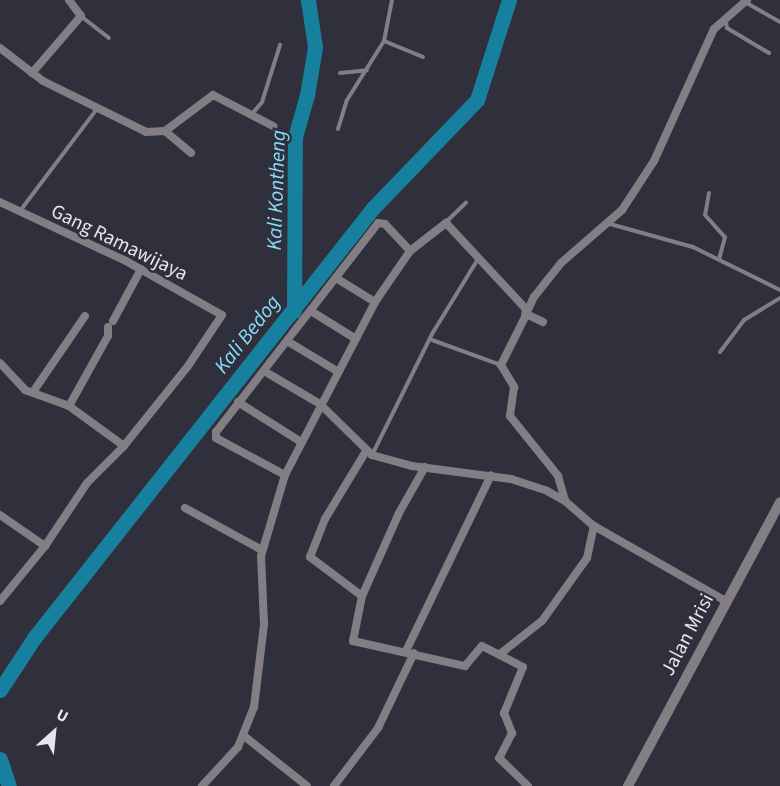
<!DOCTYPE html>
<html>
<head>
<meta charset="utf-8">
<style>
  body { margin:0 }
  #map { position:relative; width:780px; height:786px; overflow:hidden; background:#2f303c; font-family:"Source Sans 3",sans-serif }
  div>[style] { position:absolute }
  .river>* { height:15px; margin:-7.5px; padding:0 7.5px; transform-origin:7.5px; border-radius:7.5px; background:#17809e }
  .service>* { height:4px; margin:-2px; padding:0 2px; transform-origin:2px; border-radius:2px; background:#827e84 }
  .minor>* { height:8px; margin:-4px; padding:0 4px; transform-origin:4px; border-radius:4px; background:#827e84 }
  .tertiary>* { height:10px; margin:-5px; padding:0 5px; transform-origin:5px; border-radius:5px; background:#827e84 }
  span { translate:-50% -50%; white-space:nowrap; text-align:center; line-height:1.15; -webkit-text-stroke:5px #2f303c; paint-order:stroke }
  .street-label { font-size:20px; color:#e5e5ed }
  .water-label { font-size:21px; color:#89ddfb; font-style:italic }
  .north { position:absolute; left:24px; top:702px; width:60px; height:60px; -webkit-text-stroke:4px #2f303c; paint-order:stroke; rotate:27deg; font-size:16px; font-weight:700; line-height:24px; text-align:center; color:#e5e5ed }
  .north::after { content:''; display:block; margin:auto; width:21px; height:27px; background:#e5e5ed; clip-path:polygon(50% 0,100% 100%,50% 72%,0 100%) }
</style>
</head>
<body>
<div id="map">
  <div class="river">
    <div style="left:294px;top:311px;width:174px;rotate:-89.7deg"></div>
    <div style="left:295px;top:137px;width:44px;rotate:-74.1deg"></div>
    <div style="left:307px;top:95px;width:49px;rotate:-80.5deg"></div>
    <div style="left:315px;top:47px;width:48px;rotate:-98.5deg"></div>
    <div style="left:0;top:690px;width:62px;rotate:-56.8deg"></div>
    <div style="left:34px;top:638px;width:548px;rotate:-51.75deg"></div>
    <div style="left:373px;top:208px;width:150px;rotate:-46.1deg"></div>
    <div style="left:477px;top:100px;width:105px;rotate:-72.3deg"></div>
    <div style="left:0;top:759px;width:28px;rotate:72deg"></div>
  </div>
  <div class="service">
    <div style="left:745px;top:2px;width:40px;rotate:29.7deg"></div>
    <div style="left:82px;top:17px;width:34px;rotate:38deg"></div>
    <div style="left:726px;top:22px;width:6px;rotate:81deg"></div>
    <div style="left:727px;top:28px;width:49px;rotate:30.8deg"></div>
    <div style="left:384px;top:41px;width:42px;rotate:22.3deg"></div>
    <div style="left:340px;top:73px;width:27px;rotate:-6deg"></div>
    <div style="left:252px;top:114px;width:16px;rotate:-50deg"></div>
    <div style="left:262px;top:102px;width:60px;rotate:-72.5deg"></div>
    <div style="left:338px;top:129px;width:30px;rotate:-73deg"></div>
    <div style="left:347px;top:100px;width:70px;rotate:-57.9deg"></div>
    <div style="left:384px;top:41px;width:42px;rotate:-79deg"></div>
    <div style="left:709px;top:193px;width:22px;rotate:100deg"></div>
    <div style="left:705px;top:215px;width:30px;rotate:48deg"></div>
    <div style="left:725px;top:237px;width:23px;rotate:105deg"></div>
    <div style="left:20px;top:211px;width:126px;rotate:-53deg"></div>
    <div style="left:446px;top:222px;width:28px;rotate:-44deg"></div>
    <div style="left:610px;top:224px;width:86px;rotate:15.5deg"></div>
    <div style="left:693px;top:247px;width:97px;rotate:26.3deg"></div>
    <div style="left:432px;top:340px;width:73px;rotate:19.9deg"></div>
    <div style="left:720px;top:352px;width:40px;rotate:-53deg"></div>
    <div style="left:744px;top:320px;width:42px;rotate:-31.4deg"></div>
    <div style="left:372px;top:455px;width:135px;rotate:-63.6deg"></div>
    <div style="left:432px;top:334px;width:88px;rotate:-58.5deg"></div>
  </div>
  <div class="minor">
    <div style="left:0;top:48px;width:54px;rotate:37.5deg"></div>
    <div style="left:43px;top:81px;width:115px;rotate:26.3deg"></div>
    <div style="left:146px;top:132px;width:19px;rotate:-3deg"></div>
    <div style="left:165px;top:131px;width:60px;rotate:-36.9deg"></div>
    <div style="left:213px;top:95px;width:68px;rotate:27.3deg"></div>
    <div style="left:32px;top:73px;width:75px;rotate:-49.3deg"></div>
    <div style="left:81px;top:16px;width:20px;rotate:-127deg"></div>
    <div style="left:165px;top:131px;width:34px;rotate:40deg"></div>
    <div style="left:0;top:202px;width:139px;rotate:25.1deg"></div>
    <div style="left:126px;top:261px;width:110px;rotate:29.4deg"></div>
    <div style="left:222px;top:315px;width:61px;rotate:123.7deg"></div>
    <div style="left:188px;top:366px;width:102px;rotate:128.7deg"></div>
    <div style="left:124px;top:446px;width:52px;rotate:135deg"></div>
    <div style="left:87px;top:483px;width:76px;rotate:123.7deg"></div>
    <div style="left:45px;top:546px;width:71px;rotate:129.3deg"></div>
    <div style="left:336px;top:278px;width:46px;rotate:31.6deg"></div>
    <div style="left:311px;top:311px;width:53px;rotate:31.9deg"></div>
    <div style="left:113px;top:321px;width:59px;rotate:-61.7deg"></div>
    <div style="left:543px;top:322px;width:19px;rotate:-155deg"></div>
    <div style="left:526px;top:314px;width:19px;rotate:-65deg"></div>
    <div style="left:534px;top:297px;width:43px;rotate:-51.5deg"></div>
    <div style="left:561px;top:263px;width:81px;rotate:-41deg"></div>
    <div style="left:622px;top:210px;width:59px;rotate:-56.9deg"></div>
    <div style="left:654px;top:161px;width:145px;rotate:-65.6deg"></div>
    <div style="left:714px;top:29px;width:44px;rotate:-41.3deg"></div>
    <div style="left:287px;top:341px;width:58px;rotate:31deg"></div>
    <div style="left:0;top:363px;width:37px;rotate:47deg"></div>
    <div style="left:25px;top:390px;width:47px;rotate:20deg"></div>
    <div style="left:69px;top:406px;width:68px;rotate:36deg"></div>
    <div style="left:264px;top:371px;width:65px;rotate:30.5deg"></div>
    <div style="left:320px;top:404px;width:73px;rotate:44.4deg"></div>
    <div style="left:372px;top:455px;width:41px;rotate:15.4deg"></div>
    <div style="left:412px;top:466px;width:100px;rotate:7.5deg"></div>
    <div style="left:511px;top:479px;width:38px;rotate:18deg"></div>
    <div style="left:547px;top:491px;width:21px;rotate:29deg"></div>
    <div style="left:565px;top:501px;width:38px;rotate:41deg"></div>
    <div style="left:594px;top:526px;width:153px;rotate:29.7deg"></div>
    <div style="left:33px;top:392px;width:92px;rotate:-55.6deg"></div>
    <div style="left:238px;top:402px;width:75px;rotate:32.4deg"></div>
    <div style="left:69px;top:406px;width:80px;rotate:-60.9deg"></div>
    <div style="left:108px;top:336px;width:9px;rotate:-90deg"></div>
    <div style="left:425px;top:467px;width:53px;rotate:119.5deg"></div>
    <div style="left:399px;top:513px;width:91px;rotate:114deg"></div>
    <div style="left:362px;top:596px;width:46px;rotate:101.3deg"></div>
    <div style="left:353px;top:641px;width:115px;rotate:12.6deg"></div>
    <div style="left:465px;top:666px;width:26px;rotate:-50deg"></div>
    <div style="left:482px;top:646px;width:46px;rotate:27.1deg"></div>
    <div style="left:523px;top:667px;width:50px;rotate:112.4deg"></div>
    <div style="left:504px;top:713px;width:22px;rotate:68deg"></div>
    <div style="left:512px;top:733px;width:28px;rotate:117deg"></div>
    <div style="left:499px;top:758px;width:40px;rotate:44deg"></div>
    <div style="left:285px;top:475px;width:78px;rotate:-151.8deg"></div>
    <div style="left:216px;top:438px;width:6px;rotate:-90deg"></div>
    <div style="left:216px;top:432px;width:264px;rotate:-52.2deg"></div>
    <div style="left:378px;top:223px;width:7px;rotate:8deg"></div>
    <div style="left:385px;top:224px;width:37px;rotate:47deg"></div>
    <div style="left:185px;top:508px;width:88px;rotate:28.6deg"></div>
    <div style="left:0;top:515px;width:55px;rotate:34.6deg"></div>
    <div style="left:362px;top:596px;width:65px;rotate:-143.1deg"></div>
    <div style="left:310px;top:557px;width:41px;rotate:-68.5deg"></div>
    <div style="left:325px;top:519px;width:79px;rotate:-58.9deg"></div>
    <div style="left:406px;top:651px;width:195px;rotate:-64.2deg"></div>
    <div style="left:500px;top:654px;width:53px;rotate:-38.2deg"></div>
    <div style="left:542px;top:621px;width:77px;rotate:-54.5deg"></div>
    <div style="left:587px;top:558px;width:33px;rotate:-78deg"></div>
    <div style="left:244px;top:736px;width:80px;rotate:38.4deg"></div>
    <div style="left:202px;top:786px;width:53px;rotate:-47.3deg"></div>
    <div style="left:238px;top:747px;width:43px;rotate:-68.2deg"></div>
    <div style="left:254px;top:707px;width:84px;rotate:-83.1deg"></div>
    <div style="left:264px;top:624px;width:68px;rotate:-92.5deg"></div>
    <div style="left:261px;top:556px;width:84px;rotate:-73.5deg"></div>
    <div style="left:285px;top:475px;width:195px;rotate:-62.5deg"></div>
    <div style="left:375px;top:302px;width:62px;rotate:-55.5deg"></div>
    <div style="left:410px;top:251px;width:46px;rotate:-37.9deg"></div>
    <div style="left:446px;top:223px;width:117px;rotate:47.1deg"></div>
    <div style="left:526px;top:309px;width:8px;rotate:97deg"></div>
    <div style="left:525px;top:317px;width:54px;rotate:116.6deg"></div>
    <div style="left:501px;top:365px;width:26px;rotate:59deg"></div>
    <div style="left:514px;top:387px;width:29px;rotate:98deg"></div>
    <div style="left:510px;top:416px;width:77px;rotate:51.3deg"></div>
    <div style="left:558px;top:476px;width:26px;rotate:74deg"></div>
    <div style="left:334px;top:786px;width:73px;rotate:-52.8deg"></div>
    <div style="left:378px;top:728px;width:83px;rotate:-64.4deg"></div>
  </div>
  <div class="tertiary">
    <div style="left:628px;top:786px;width:322px;rotate:-61.8deg"></div>
  </div>
  <div class="street-label">
    <span style="left:119px;top:243px;rotate:26deg">Gang Ramawijaya</span>
    <span style="left:688px;top:635px;rotate:-62deg">Jalan Mrisi</span>
  </div>
  <div class="water-label">
    <span style="left:276px;top:190px;rotate:-88deg">Kali Kontheng</span>
    <span style="left:247px;top:334px;rotate:-52deg">Kali Bedog</span>
  </div>
  <div class="north">U</div>
</div>
</body>
</html>
